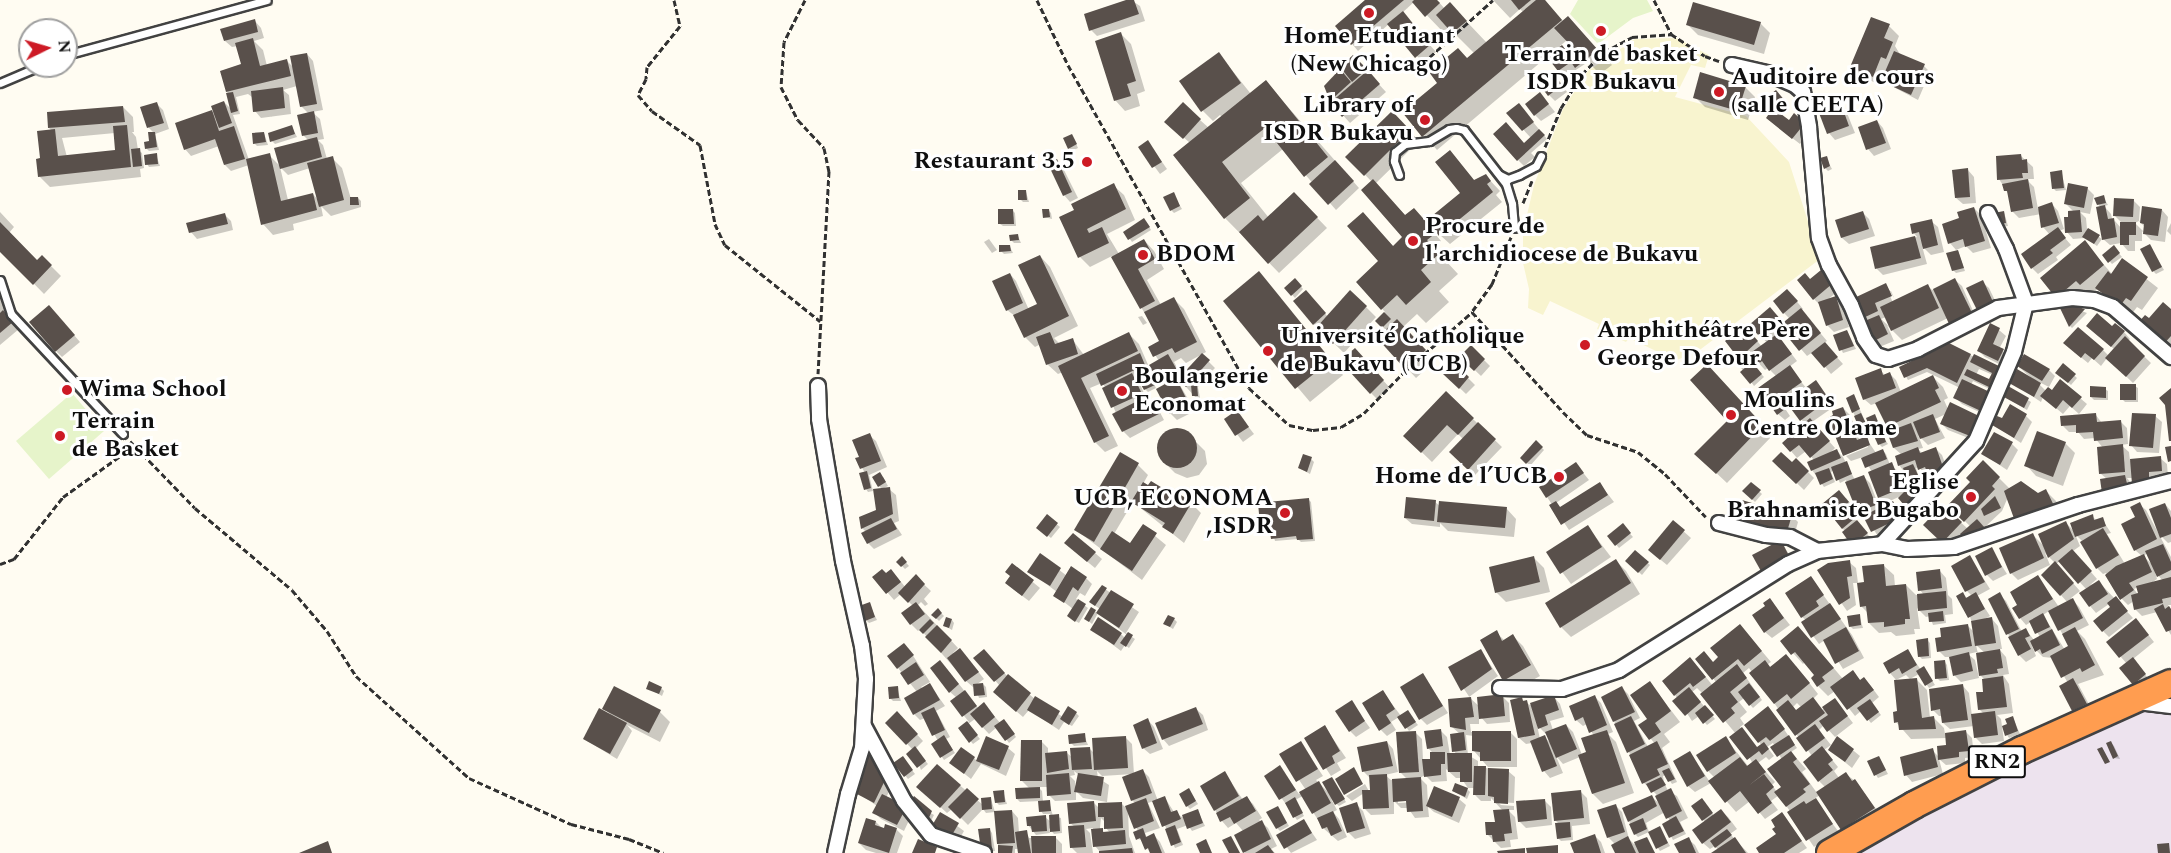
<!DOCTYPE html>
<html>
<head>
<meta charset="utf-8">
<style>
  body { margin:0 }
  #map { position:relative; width:2171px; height:853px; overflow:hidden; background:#fffcf2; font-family:Spectral,serif }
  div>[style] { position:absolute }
  .industrial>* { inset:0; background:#ede3ee }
  .farmland>* { inset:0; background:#f8f4cf }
  .pitch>* { inset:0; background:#e6f4ca }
  .shadow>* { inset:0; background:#0003 }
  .building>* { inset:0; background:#59504b }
  .round { border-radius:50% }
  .path>* { height:3px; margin-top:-1.5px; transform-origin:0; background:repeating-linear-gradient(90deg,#313131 0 6px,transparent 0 9px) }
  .roads { filter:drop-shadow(2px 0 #424242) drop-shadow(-2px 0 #424242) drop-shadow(0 2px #424242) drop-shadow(0 -2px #424242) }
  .lane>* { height:7px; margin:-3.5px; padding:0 3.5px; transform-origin:3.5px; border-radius:3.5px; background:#fff }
  .street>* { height:14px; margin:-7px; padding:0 7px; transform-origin:7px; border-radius:7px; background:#fff }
  .highway>* { height:26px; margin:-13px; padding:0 13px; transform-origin:13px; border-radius:13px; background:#ff9d50 }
  .dots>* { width:16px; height:16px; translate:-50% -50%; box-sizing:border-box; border:3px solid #fff; border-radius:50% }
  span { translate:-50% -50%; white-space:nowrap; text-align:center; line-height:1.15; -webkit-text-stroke:6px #fff; paint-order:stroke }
  .shield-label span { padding:2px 4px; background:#fff; border:2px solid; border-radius:4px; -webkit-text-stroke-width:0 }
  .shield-label { font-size:22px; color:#0f0f0f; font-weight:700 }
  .poi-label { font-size:24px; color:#0f0f0f; font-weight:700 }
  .left { translate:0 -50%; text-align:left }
  .right { translate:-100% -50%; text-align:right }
  .north { position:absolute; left:18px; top:18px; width:60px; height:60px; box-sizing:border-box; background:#fff; border:2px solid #9f9f9f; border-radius:50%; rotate:85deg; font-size:16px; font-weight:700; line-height:24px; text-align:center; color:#0f0f0f }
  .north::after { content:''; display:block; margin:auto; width:21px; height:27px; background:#cd1a25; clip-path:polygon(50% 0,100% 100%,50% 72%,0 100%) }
</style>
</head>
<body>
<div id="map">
  <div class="industrial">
    <div style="clip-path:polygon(2171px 677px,2171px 853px,1817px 853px,1973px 769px)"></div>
  </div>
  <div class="farmland">
    <div style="clip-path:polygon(1676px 38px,1709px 55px,1705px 68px,1691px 65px,1675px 97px,1746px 116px,1789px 162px,1820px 259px,1697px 352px,1664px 365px,1658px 352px,1629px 338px,1626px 342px,1597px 329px,1599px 324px,1550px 301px,1543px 315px,1528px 308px,1529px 289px,1523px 263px,1523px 232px,1534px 185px,1563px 109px,1588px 71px,1635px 39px)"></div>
  </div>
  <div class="pitch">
    <div style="clip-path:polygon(1578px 0,1647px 0,1653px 11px,1633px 18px,1598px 44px,1570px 14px)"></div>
    <div style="clip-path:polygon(72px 393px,104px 431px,49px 479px,16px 441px)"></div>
  </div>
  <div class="shadow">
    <div style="clip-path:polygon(1131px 0,1140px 6px,1145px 21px,1097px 36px,1091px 30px)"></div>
    <div style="clip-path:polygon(evenodd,1365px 0,1437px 0,1445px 9px,1450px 4px,1487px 43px,1524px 13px,1520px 9px,1510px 18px,1493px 0,1545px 0,1564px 22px,1587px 38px,1612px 65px,1600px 74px,1588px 62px,1565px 77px,1548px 56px,1437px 150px,1404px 112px,1475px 54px,1451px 30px,1446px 35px,1414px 2px,1402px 13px,1436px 52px,1423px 63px,1389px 24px,1358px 51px,1337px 26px,1365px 0,1567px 40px,1580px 53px,1574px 61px,1560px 46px,1567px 40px)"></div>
    <div style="clip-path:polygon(evenodd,255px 21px,261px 28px,264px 38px,254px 41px,263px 50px,267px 66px,286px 60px,294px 68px,307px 54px,313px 61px,323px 110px,312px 112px,320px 119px,324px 139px,318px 140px,323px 145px,327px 159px,332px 158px,342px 168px,351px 199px,358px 198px,361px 201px,361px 207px,331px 216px,321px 206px,323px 216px,293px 224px,294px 230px,273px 235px,263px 224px,249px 165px,231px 171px,225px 165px,219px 146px,191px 156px,185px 149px,176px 124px,215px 111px,224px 102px,232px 110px,227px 91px,243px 65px,238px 46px,232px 47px,225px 41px,255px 21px,297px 86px,301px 106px,309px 114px,299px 116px,304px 136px,308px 140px,280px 166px,269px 155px,249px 160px,233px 115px,240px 114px,236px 97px,248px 94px,252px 97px,255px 111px,261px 118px,291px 114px,289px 95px,283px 90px,297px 86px,255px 21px,280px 167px,288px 175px,310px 168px,319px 201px,313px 194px,288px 200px,280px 167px)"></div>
    <div style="clip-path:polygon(1760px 23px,1770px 33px,1764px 54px,1698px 35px,1688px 25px)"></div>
    <div style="clip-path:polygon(1889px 26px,1899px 36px,1895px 46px,1901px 56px,1924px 66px,1930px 72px,1918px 100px,1884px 82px,1883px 86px,1862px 77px,1852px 67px)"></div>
    <div style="clip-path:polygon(1121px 34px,1131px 44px,1145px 91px,1137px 94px,1140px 106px,1125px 111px,1115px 100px)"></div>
    <div style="clip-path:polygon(1219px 54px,1251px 94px,1266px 82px,1359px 188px,1336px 210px,1283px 149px,1241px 183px,1269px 218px,1304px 204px,1327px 228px,1279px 273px,1225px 218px,1190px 143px,1173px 128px,1200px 120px,1209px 128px,1222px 117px,1220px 115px,1213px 121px,1203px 111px)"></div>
    <div style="clip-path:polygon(1354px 57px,1386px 92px,1350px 123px,1332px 103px,1326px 86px)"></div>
    <div style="clip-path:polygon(1557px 78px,1567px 92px,1555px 101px,1549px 95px)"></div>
    <div style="clip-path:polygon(1745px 87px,1755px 97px,1748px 120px,1705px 107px,1695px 97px)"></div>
    <div style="clip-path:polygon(1776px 92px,1788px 105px,1781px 111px,1769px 98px)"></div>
    <div style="clip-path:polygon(1546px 101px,1555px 112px,1541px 121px,1535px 115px)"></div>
    <div style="clip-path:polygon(156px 103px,163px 110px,169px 129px,155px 134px,159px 150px,149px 151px,146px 148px,154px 133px,149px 128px,142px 108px)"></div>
    <div style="clip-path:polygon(1519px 105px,1547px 139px,1531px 153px,1535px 157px,1524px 166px,1518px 160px,1524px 145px,1531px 138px,1508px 113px)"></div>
    <div style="clip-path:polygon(1841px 106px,1847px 113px,1855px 133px,1835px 140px,1829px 133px,1821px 113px)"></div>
    <div style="clip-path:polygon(evenodd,123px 107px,133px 117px,134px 132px,132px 132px,136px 137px,138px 150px,142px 153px,144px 168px,140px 169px,141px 177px,50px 187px,40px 177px,42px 160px,52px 131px,49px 128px,123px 107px,115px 133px,117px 151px,67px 157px,62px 138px,115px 133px)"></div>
    <div style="clip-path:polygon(1392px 113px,1419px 141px,1375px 184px,1406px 216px,1420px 216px,1441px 241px,1433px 247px,1458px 274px,1439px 291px,1449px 302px,1426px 323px,1417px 314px,1403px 327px,1435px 361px,1416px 378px,1379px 338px,1387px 331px,1377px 321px,1385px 312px,1358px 282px,1380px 261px,1363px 214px,1394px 247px,1404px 237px,1372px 182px,1348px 157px)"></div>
    <div style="clip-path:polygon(1794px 116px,1811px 130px,1800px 144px,1774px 124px,1789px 122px)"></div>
    <div style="clip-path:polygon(1877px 121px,1883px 128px,1891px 149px,1874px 156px,1868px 149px)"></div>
    <div style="clip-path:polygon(292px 127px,297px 137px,275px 144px,272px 141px)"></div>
    <div style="clip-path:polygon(264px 133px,268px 145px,257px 146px,254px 143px)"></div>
    <div style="clip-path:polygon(1074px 139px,1078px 148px,1072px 151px,1069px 148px)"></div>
    <div style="clip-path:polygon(1148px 142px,1167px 169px,1160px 174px,1140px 147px)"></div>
    <div style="clip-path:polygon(1450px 152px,1475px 181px,1486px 176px,1500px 191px,1496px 195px,1502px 202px,1450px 244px,1440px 235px,1462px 193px)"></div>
    <div style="clip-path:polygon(156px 155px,160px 166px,149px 167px,147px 164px)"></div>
    <div style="clip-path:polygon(2021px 156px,2033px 167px,2034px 179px,2028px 179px,2029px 182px,2034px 187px,2038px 209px,2052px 204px,2058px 211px,2064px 229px,2059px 231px,2071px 245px,2056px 257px,2058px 260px,2038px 274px,2032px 268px,2050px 235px,2043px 227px,2041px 214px,2019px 218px,2012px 211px,2009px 195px,1999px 179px)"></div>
    <div style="clip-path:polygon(1826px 158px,1832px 169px,1828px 171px,1825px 168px)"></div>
    <div style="clip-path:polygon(1057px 161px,1063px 168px,1078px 198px,1070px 202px,1064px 195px)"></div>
    <div style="clip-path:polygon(1968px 170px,1974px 177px,1976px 203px,1963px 204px,1956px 198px)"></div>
    <div style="clip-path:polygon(2061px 172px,2066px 190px,2056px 191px,2054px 189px)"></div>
    <div style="clip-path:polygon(evenodd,1113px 185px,1124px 195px,1135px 220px,1107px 234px,1119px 254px,1144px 240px,1154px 251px,1164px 269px,1147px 280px,1161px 305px,1174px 299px,1184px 309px,1206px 352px,1186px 363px,1181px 358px,1174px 362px,1182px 377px,1202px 355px,1215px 368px,1206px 377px,1208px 386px,1200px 384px,1198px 387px,1200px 398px,1196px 398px,1179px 379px,1177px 380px,1195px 411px,1177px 420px,1170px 413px,1165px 386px,1153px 370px,1148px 372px,1156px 388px,1148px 392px,1140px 384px,1146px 398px,1149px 397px,1155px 403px,1164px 420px,1130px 438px,1123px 431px,1106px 388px,1102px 383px,1090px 388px,1118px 446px,1105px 452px,1095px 442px,1063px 372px,1058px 374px,1047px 364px,1041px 344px,1035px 347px,1025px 337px,1015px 316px,1007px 310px,1010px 274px,1016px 281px,1029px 310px,1039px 305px,1040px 256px,1050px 267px,1078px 326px,1054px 338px,1060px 344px,1072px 339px,1084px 355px,1129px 334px,1139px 344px,1149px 367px,1159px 361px,1150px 347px,1161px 342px,1112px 256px,1090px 267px,1080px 257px,1076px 210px,1113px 185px,1139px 377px,1143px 386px,1135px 379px,1139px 377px)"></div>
    <div style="clip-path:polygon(2087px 188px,2094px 195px,2090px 214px,2080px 212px,2086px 218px,2087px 229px,2102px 239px,2097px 246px,2085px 238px,2073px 239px,2067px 232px,2074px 212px,2066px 204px)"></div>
    <div style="clip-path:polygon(1026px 192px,1029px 202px,1023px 202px,1020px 199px)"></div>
    <div style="clip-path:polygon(1173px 194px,1182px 209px,1174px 213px,1171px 210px)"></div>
    <div style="clip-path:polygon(evenodd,2103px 197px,2108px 205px,2104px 206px,2111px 214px,2113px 223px,2115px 221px,2121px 228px,2121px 222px,2115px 216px,2133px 200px,2140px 207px,2139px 221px,2162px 210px,2168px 217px,2165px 242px,2151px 240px,2142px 231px,2142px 241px,2135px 241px,2135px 251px,2128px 251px,2121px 243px,2110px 245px,2103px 239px,2101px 208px,2098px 204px,2103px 197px,2139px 221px,2145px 227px,2144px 232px,2135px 223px,2139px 221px)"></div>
    <div style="clip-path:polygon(1974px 208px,1981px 215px,1991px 248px,1973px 253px,1966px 246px,1956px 250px,1950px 243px,1961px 219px)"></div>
    <div style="clip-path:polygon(1012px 210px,1015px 213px,1016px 226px,1003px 226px,1000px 224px)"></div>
    <div style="clip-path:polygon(1048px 210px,1051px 213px,1052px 219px,1044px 217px)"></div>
    <div style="clip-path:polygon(0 212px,14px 227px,9px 233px,38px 262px,42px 257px,61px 276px,44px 294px,0 249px)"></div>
    <div style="clip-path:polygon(2004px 212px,2008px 226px,2000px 227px)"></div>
    <div style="clip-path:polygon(1863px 213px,1869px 219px,1875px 236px,1849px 244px,1842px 238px,1837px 221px)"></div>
    <div style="clip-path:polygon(225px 215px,231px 221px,233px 230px,197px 239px,191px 232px)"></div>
    <div style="clip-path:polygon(1931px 221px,1938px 227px,1944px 252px,1931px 255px,1922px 246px,1927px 264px,1883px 275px,1877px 269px,1872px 248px,1917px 237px,1914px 233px)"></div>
    <div style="clip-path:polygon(1147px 223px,1151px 230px,1132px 242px,1125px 232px)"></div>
    <div style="clip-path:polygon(2171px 223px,2171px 235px,2167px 231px)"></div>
    <div style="clip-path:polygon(1018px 236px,1021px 243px,1014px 243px,1011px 240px)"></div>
    <div style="clip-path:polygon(989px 239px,997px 250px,992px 253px,984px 242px)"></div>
    <div style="clip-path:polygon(2084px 242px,2112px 274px,2122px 260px,2158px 288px,2142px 310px,2137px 307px,2131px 315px,2098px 289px,2091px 294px,2087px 290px,2068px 306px,2087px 313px,2072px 328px,2070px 326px,2057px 297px)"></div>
    <div style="clip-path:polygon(2150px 246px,2164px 270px,2156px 274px,2153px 271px)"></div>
    <div style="clip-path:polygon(1010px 247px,1013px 253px,1004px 254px,1001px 251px)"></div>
    <div style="clip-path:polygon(2114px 247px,2122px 257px,2112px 264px,2104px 255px)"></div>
    <div style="clip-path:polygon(1958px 251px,1965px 271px,1956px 273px,1953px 270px)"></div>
    <div style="clip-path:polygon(1259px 273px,1343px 375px,1310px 402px,1225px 301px)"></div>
    <div style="clip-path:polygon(1827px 278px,1838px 291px,1826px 301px,1835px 298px,1842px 305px,1849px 327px,1834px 332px,1827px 325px,1821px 306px,1814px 299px,1810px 280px)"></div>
    <div style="clip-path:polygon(1295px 280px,1303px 289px,1295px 298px,1286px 288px)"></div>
    <div style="clip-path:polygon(evenodd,1955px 280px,1962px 286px,1978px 322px,1948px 318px,1902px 340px,1887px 325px,1894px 341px,1877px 348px,1862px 319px,1886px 285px,1896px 301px,1928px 286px,1932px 290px,1955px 280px,1888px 291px,1891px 291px,1896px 302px,1893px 303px,1888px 291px,1955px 280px,1886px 317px,1891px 328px,1881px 319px,1886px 317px)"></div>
    <div style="clip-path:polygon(1982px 282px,1989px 288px,2000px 311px,1986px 318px)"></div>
    <div style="clip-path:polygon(0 296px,14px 311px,8px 317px,19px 329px,0 345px)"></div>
    <div style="clip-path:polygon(1312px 298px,1328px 317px,1366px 307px,1376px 317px,1344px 353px,1314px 324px)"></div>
    <div style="clip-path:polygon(1794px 298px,1803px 309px,1801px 310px,1827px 341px,1824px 343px,1843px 364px,1831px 374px,1813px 352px,1807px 356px,1784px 329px,1777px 335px,1797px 361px,1789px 367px,1807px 389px,1816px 382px,1835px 406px,1812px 422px,1835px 448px,1830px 453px,1837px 451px,1843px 457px,1855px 480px,1863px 476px,1870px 483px,1880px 509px,1888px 505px,1879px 497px,1872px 472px,1863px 457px,1851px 461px,1846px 456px,1868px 447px,1867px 444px,1845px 455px,1843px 408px,1850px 415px,1860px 440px,1866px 438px,1876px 453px,1883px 451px,1886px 454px,1890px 465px,1898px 471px,1907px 493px,1890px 501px,1904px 520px,1879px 538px,1866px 517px,1858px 511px,1846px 480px,1840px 483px,1834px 470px,1831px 472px,1835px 482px,1824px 487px,1812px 470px,1814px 460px,1806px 451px,1797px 458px,1784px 443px,1805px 424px,1789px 403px,1784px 407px,1790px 416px,1785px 420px,1778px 414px,1776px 376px,1768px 368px,1765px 370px,1753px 357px,1749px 361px,1764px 377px,1754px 386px,1739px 365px,1751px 333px,1762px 347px,1767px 343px,1752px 325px,1777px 316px,1783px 324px,1790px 319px,1784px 313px)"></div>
    <div style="clip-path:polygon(2171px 311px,2171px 349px,2139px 324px)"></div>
    <div style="clip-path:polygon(56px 314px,80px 342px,62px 357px,56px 351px)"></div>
    <div style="clip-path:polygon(1142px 316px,1147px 323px,1143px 325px,1138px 317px)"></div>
    <div style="clip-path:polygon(2112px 328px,2124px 332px,2130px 339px,2128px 341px,2151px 363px,2133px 383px,2107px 358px,2101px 366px,2092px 358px,2088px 363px,2072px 350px,2103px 350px,2109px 356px,2114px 349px,2094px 332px)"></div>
    <div style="clip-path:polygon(1999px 330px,2006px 336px,1999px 349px,2010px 357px,2005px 367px,1985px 357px,1979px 351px)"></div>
    <div style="clip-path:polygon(1847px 331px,1856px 349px,1843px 353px,1835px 336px)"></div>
    <div style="clip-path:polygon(1471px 347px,1490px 366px,1481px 376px,1461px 357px)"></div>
    <div style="clip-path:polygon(evenodd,1970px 355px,2000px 368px,1998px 393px,1973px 381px,1971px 385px,1990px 417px,1962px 404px,1955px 397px,1960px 388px,1927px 372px,1908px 380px,1900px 367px,1970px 355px,1979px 369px,1993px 375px,1990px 381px,1976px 375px,1979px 369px)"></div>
    <div style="clip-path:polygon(1361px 356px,1390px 388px,1377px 399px,1371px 393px)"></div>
    <div style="clip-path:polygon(1454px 364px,1475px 385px,1466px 394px,1445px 374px)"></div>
    <div style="clip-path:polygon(2063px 365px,2077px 378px,2071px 385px,2057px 373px)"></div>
    <div style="clip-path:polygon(2018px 366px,2049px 370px,2055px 376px,2049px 387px,2035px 380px,2046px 391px,2080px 398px,2087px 404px,2079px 414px,2070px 406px,2063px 414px,2043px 397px,2041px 402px,2011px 382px,2030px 377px)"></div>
    <div style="clip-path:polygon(1880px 370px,1885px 375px,1890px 374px,1896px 380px,1901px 392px,1933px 377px,1943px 387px,1948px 398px,1944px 400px,1948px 409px,1978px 417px,1985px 424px,1976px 441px,1948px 430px,1941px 423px,1946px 414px,1935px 419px,1945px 438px,1928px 445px,1918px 435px,1923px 448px,1918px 449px,1923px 454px,1936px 449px,1942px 455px,1949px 474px,1938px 486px,1930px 474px,1926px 476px,1919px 467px,1916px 468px,1919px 478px,1911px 481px,1909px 478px,1899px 465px,1902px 455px,1894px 448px,1893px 431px,1877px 403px,1871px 405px,1864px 399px)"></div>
    <div style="clip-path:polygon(1717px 376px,1772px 436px,1727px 483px,1696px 454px,1730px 421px)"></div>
    <div style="clip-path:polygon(2135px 386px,2138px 388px,2138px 402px,2125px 402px,2122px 399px)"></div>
    <div style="clip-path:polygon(2008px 388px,2031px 402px,2027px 410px,2007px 398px)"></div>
    <div style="clip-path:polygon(2105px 389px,2108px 391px,2108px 400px,2094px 400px,2091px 397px)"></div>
    <div style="clip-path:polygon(1446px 393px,1502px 447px,1475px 475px,1451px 452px,1463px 439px,1458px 434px,1432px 462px,1405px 436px)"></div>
    <div style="clip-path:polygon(1854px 396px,1871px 435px,1866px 437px,1853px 412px)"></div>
    <div style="clip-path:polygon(1237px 412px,1254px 434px,1243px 442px,1226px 420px)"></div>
    <div style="clip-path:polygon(2095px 414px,2102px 423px,2120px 421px,2127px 428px,2128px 444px,2121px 445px,2129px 452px,2130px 461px,2160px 458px,2167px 464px,2168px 477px,2154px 478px,2155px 488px,2133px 478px,2127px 478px,2131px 483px,2133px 494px,2107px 479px,2101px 474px,2103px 448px,2095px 438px,2084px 439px,2078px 432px,2069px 432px,2063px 426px)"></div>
    <div style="clip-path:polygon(1875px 416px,1882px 430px,1875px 433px,1872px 430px)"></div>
    <div style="clip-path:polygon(2026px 416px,2032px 422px,2021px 443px,1994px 425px)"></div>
    <div style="clip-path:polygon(2155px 416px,2162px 422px,2159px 453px,2137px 452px,2131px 445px)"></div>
    <div style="clip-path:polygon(1172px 430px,1185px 431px,1205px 451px,1207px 464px,1199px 475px,1187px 478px,1175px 473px,1164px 462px,1159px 450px,1162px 438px)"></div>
    <div style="clip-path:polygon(869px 435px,876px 441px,887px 467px,869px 475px,873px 491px,868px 492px,866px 489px,865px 473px,857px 459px,861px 458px)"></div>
    <div style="clip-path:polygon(1882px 435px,1888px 444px,1882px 447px,1879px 444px)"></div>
    <div style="clip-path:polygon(1536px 442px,1544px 450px,1530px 466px,1522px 458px)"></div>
    <div style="clip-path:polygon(2065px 443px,2075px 453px,2063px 486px,2036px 476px,2026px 465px)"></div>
    <div style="clip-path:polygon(2012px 444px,2018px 450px,2007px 470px,1983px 454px)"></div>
    <div style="clip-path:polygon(1120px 454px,1138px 465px,1148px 475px,1143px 484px,1191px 503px,1201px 513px,1184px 543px,1133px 502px,1114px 534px,1130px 545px,1143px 526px,1166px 545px,1142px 580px,1076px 530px)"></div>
    <div style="clip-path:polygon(1311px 459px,1314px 462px,1310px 474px,1299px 468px)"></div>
    <div style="clip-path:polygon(1796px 460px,1814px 478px,1804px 490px,1774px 461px,1792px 464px)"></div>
    <div style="clip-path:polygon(1983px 462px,2011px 490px,2038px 495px,2046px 491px,2056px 501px,2065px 520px,2027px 533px,2017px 523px,2008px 497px,2002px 511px,1984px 528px,1986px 531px,1962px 535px,1949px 548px,1925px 525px,1943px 506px,1968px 529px,1971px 527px,1949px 506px,1971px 482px)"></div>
    <div style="clip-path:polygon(1576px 464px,1589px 480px,1556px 503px,1561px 508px,1600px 484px,1614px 502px,1569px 530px,1541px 488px)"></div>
    <div style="clip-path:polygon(883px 477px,888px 486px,882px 489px,879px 486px)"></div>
    <div style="clip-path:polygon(1751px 484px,1762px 494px,1755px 502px,1744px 491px)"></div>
    <div style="clip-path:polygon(889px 489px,896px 495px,899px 521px,894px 523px,902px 535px,874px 549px,868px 543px,866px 532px,862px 528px,877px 511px)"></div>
    <div style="clip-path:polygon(1846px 498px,1855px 509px,1850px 513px,1873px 541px,1860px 551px,1824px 504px)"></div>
    <div style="clip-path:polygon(1308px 499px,1311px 502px,1315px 541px,1301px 542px,1298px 539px,1275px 541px,1271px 526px,1264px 527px,1262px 524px)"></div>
    <div style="clip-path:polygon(1435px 502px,1440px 506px,1506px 508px,1516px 519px,1514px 537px,1448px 531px,1440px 523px,1440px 527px,1412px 524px,1405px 518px)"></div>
    <div style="clip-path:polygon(evenodd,2139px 504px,2146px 510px,2171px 557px,2171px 605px,2168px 605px,2171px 610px,2171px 635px,2157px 612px,2142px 616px,2135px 609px,2134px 601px,2128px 605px,2122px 599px,2106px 573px,2103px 574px,2097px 568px,2083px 542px,2075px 534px,2080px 546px,2073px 551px,2097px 579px,2090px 585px,2099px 582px,2133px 618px,2109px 637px,2103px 631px,2112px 608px,2109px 604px,2096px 613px,2090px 606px,2087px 590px,2060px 561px,2056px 564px,2080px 591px,2071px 598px,2079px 607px,2089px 625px,2077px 631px,2085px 639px,2104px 675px,2078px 684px,2092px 710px,2080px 717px,2073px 710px,2061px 686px,2068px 683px,2053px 658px,2043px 657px,2032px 646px,2036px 656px,2026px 662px,2019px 655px,2008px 634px,1999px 594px,2006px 601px,2022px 632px,2026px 630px,2034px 640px,2040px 637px,2031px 622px,2026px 625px,2020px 618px,2020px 605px,2038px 577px,2059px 607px,2068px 603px,2043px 575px,2055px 563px,2045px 553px,2050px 565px,2018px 580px,2011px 573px,2033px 535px,2044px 546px,2066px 523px,2075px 532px,2092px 516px,2097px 521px,2102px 519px,2111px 533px,2107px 534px,2125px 564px,2142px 556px,2135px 550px,2139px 504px,2148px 553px,2153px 565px,2143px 556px,2148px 553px,2139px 504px,2155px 572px,2163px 581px,2150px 584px,2157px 579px,2155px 572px,2139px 504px,2138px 587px,2141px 599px,2134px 589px,2138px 587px,2139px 504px,2049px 611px,2070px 647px,2065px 650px,2043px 615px,2049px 611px)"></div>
    <div style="clip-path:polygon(2165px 504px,2171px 511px,2171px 542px,2168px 543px,2162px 537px)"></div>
    <div style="clip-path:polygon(1047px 516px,1060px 527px,1051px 538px,1041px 530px)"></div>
    <div style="clip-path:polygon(1792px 516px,1798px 522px,1793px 540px,1744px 526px,1738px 519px)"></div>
    <div style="clip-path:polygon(1673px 522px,1691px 538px,1667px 565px,1656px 556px)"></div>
    <div style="clip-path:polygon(1622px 525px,1633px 537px,1619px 548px,1609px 536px)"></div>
    <div style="clip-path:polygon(1588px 527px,1611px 557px,1571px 584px,1548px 553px)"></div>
    <div style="clip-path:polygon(1781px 542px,1796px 565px,1763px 572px)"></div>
    <div style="clip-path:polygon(1991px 549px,2007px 574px,1993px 581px,1987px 575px)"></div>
    <div style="clip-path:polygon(1073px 550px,1095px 553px,1102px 559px,1095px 568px)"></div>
    <div style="clip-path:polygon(1635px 552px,1650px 565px,1642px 575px,1627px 561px)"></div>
    <div style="clip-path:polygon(1040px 555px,1067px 576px,1086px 578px,1092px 584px,1085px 596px,1080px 593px,1076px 599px,1088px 608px,1079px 623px,1072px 619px,1073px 609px,1055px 595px,1057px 592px,1029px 571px)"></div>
    <div style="clip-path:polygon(evenodd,1970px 557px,1990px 589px,1977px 596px,1990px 616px,1983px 620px,1992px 619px,1998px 626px,2002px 649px,1999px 649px,2006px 657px,2009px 674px,2003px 675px,2009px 684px,2013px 713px,1997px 715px,2001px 719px,2004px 741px,1982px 744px,1975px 737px,1974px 726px,1950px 729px,1943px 723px,1943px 716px,1939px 716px,1933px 710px,1963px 686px,1969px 693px,1972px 716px,1984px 714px,1980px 710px,1985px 680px,1981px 676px,1977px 652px,1968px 654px,1975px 660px,1979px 678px,1961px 682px,1955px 676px,1950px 657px,1945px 657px,1939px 651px,1967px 625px,1975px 633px,1963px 594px,1968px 599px,1972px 596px,1967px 591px,1970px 557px,1976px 645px,1985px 653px,1978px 654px,1976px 645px)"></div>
    <div style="clip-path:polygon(902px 558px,909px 566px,905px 569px,898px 562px)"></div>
    <div style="clip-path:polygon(1534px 558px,1544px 568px,1550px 592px,1506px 602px,1496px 592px)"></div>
    <div style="clip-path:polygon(1616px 561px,1626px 571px,1640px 594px,1571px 637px,1561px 627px)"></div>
    <div style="clip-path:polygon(1849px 562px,1856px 568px,1858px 583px,1853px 583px,1856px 605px,1847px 611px,1819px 571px)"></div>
    <div style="clip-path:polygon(1012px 565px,1040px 588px,1029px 601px,1013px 589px)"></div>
    <div style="clip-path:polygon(1883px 565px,1894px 575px,1895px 586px,1906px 585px,1916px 595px,1924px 595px,1920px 590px,1940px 571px,1946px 578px,1948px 595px,1952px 599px,1953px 614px,1945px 615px,1946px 623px,1933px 625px,1930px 616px,1926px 617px,1917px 608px,1920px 629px,1914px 629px,1915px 634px,1896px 636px,1891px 632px,1879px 633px,1869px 623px,1868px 613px,1861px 606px,1865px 584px)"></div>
    <div style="clip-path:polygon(886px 574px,897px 577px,906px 588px,916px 577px,931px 591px,924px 599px,928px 604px,925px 606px,921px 602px,918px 605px,958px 648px,953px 653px,966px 656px,984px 679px,976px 685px,983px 684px,986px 687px,987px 697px,979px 698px,975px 686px,973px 687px,966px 681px,920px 629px,918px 631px,911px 624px,903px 613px,913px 606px,901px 594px,894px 600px,874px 577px)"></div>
    <div style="clip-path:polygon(1811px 578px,1852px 635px,1864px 658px,1843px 669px,1825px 640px,1819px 644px,1803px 622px,1806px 620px,1802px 617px)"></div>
    <div style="clip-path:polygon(1102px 587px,1139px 612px,1126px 633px,1135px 639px,1129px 648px,1125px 645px,1121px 651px,1092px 629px,1121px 634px,1125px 638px,1127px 635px,1098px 613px,1092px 624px,1086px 619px,1095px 611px,1097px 614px,1100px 609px,1094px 605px)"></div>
    <div style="clip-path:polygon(1770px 600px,1790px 625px,1772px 638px,1765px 632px,1767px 606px)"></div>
    <div style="clip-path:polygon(869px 604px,877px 620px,869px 623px,866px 620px)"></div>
    <div style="clip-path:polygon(938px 610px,944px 616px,939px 621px,933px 615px)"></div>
    <div style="clip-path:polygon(1859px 615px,1863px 628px,1853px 629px,1850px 626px)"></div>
    <div style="clip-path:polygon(1174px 619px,1177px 622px,1173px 629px,1165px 624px)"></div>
    <div style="clip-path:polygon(952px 620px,954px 623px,952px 630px,945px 626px)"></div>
    <div style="clip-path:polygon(2142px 627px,2154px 642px,2133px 659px,2151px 682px,2140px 691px,2134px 684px,2127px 664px,2108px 642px)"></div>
    <div style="clip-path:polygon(1496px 632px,1505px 641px,1513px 636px,1523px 646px,1540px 676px,1515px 690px,1505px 680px)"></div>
    <div style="clip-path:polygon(evenodd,1749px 636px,1771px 662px,1768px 664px,1771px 668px,1796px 666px,1818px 694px,1813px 699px,1822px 710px,1835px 700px,1853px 723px,1835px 737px,1824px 725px,1819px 730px,1831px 745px,1824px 750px,1838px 767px,1834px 771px,1839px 778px,1846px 774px,1855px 781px,1883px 818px,1853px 839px,1820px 795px,1814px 799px,1838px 831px,1814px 847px,1779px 795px,1771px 801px,1778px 810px,1765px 819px,1750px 801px,1736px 812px,1711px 783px,1695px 792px,1688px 786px,1690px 753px,1710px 782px,1715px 778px,1708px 771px,1725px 738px,1749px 767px,1753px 764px,1736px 734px,1701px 692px,1697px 688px,1692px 692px,1715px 719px,1707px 725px,1699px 716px,1692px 721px,1675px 695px,1697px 666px,1713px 686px,1716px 682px,1697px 659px,1714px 663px,1749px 636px,1749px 668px,1812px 756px,1819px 781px,1825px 787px,1817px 793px,1802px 772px,1806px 769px,1791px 752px,1797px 748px,1774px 715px,1759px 742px,1762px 746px,1758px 749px,1740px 727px,1744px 724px,1740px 718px,1747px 712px,1739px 702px,1744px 698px,1753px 708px,1762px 700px,1743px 673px,1749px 668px,1749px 636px,1797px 703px,1802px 708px,1797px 712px,1793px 707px,1797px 703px,1749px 636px,1773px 743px,1782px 760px,1783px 787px,1777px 792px,1772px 785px,1775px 782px,1758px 763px,1766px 757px,1769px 760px,1774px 756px,1767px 747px,1773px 743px)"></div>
    <div style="clip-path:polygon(1808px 638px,1843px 679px,1852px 672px,1861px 681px,1870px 685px,1879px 697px,1872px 703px,1881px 715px,1871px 723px,1861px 711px,1855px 716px,1835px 691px,1828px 696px,1818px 686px,1816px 676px,1805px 662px,1803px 664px,1782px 641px)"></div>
    <div style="clip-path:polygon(1927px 640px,1930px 643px,1931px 658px,1922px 659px,1919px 656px)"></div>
    <div style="clip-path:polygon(910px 651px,930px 682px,921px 687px,923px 689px,930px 685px,945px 706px,936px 711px,950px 737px,946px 739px,955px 753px,944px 760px,933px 744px,938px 741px,925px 718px,920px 720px,914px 714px,917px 692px,898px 668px)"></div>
    <div style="clip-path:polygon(evenodd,1481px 651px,1498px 676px,1469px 697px,1480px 707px,1502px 696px,1509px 703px,1510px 722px,1487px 724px,1479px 715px,1479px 724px,1470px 724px,1471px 732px,1510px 732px,1517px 739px,1517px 767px,1488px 767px,1474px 751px,1474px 736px,1466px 735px,1468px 755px,1478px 761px,1478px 767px,1508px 771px,1515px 777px,1514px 803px,1498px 802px,1501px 805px,1514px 806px,1514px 810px,1508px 810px,1515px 817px,1518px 839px,1510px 840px,1511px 847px,1501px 848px,1487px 834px,1503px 811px,1491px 798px,1491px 801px,1481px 801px,1475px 795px,1475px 788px,1468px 788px,1461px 778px,1456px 778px,1446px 769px,1447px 781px,1432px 782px,1425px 775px,1420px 778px,1427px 785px,1428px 804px,1434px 788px,1459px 799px,1466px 805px,1459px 823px,1434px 812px,1428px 807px,1429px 817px,1415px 818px,1408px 808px,1401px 808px,1394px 801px,1394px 814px,1371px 815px,1364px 808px,1364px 793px,1352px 801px,1346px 796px,1365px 784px,1371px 795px,1370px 778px,1364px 772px,1387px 742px,1393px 749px,1398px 772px,1385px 775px,1391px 780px,1407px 779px,1400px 772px,1415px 732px,1422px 739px,1423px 760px,1432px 760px,1434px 754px,1428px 748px,1440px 730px,1447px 737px,1450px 755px,1457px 755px,1454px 751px,1460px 734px,1452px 727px,1470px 698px,1450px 668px,1481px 651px,1413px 799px,1414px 802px,1398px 803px,1398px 800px,1413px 799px)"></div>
    <div style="clip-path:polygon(1908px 651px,1921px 670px,1926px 671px,1935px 685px,1929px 688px,1919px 674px,1910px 679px,1906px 675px,1896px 680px,1890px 673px)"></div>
    <div style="clip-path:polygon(990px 657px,1008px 677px,1035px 699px,1063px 717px,1076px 713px,1079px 716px,1072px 726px,1064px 722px,1059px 730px,1029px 710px,1023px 717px,1002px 699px,1000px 686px,975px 658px)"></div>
    <div style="clip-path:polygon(1945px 662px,1947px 665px,1949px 680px,1940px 681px,1937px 678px)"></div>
    <div style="clip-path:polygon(946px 668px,979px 709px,990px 711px,1001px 724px,1007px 724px,1016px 737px,1009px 743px,997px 727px,989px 734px,975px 719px,968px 724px,980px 739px,973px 744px,960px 729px,969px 722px,952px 701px,957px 698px,950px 692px)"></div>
    <div style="clip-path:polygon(1423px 675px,1448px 713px,1427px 725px,1421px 719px)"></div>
    <div style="clip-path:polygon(1916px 679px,1927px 690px,1930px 718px,1934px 718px,1944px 728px,1945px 734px,1966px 732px,1972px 738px,1974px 757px,1965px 758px,1965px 763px,1946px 765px,1939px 759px,1943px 774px,1912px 782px,1906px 775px,1932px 750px,1939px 757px,1948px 747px,1947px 738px,1911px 739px,1896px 722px)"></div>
    <div style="clip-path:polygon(1650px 683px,1680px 722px,1664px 734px,1670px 742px,1662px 748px,1677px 782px,1672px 784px,1666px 775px,1663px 776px,1664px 782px,1668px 791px,1677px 796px,1688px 818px,1680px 822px,1686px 834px,1673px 840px,1664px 824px,1670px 821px,1665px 812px,1646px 823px,1649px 832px,1638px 837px,1635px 834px,1629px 821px,1652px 797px,1662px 806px,1656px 794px,1644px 783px,1614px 721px,1622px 688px,1628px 694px,1640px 718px,1634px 721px,1648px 747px,1655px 744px,1640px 725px,1649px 720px)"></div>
    <div style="clip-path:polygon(615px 688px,660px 712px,670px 722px,660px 742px,627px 725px,632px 731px,617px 759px,584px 739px,612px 716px,604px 708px)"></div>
    <div style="clip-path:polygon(648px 688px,661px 688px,664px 691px,662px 696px)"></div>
    <div style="clip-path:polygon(897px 688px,901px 701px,893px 701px,890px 698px)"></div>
    <div style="clip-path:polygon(1383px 692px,1401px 716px,1410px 715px,1418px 725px,1409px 731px,1399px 717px,1391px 722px,1396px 730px,1387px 736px,1381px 730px)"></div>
    <div style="clip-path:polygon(evenodd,1554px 697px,1560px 704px,1564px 717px,1550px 721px,1553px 730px,1566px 725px,1573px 732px,1582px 755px,1588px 753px,1594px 736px,1587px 724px,1583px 726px,1576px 720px,1595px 697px,1601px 703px,1613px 732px,1608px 734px,1616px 742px,1634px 793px,1603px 804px,1593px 794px,1580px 757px,1563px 764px,1556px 756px,1563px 773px,1550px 778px,1544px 771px,1532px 743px,1526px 744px,1519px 738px,1521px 699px,1530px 705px,1554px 697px,1537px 725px,1546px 734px,1552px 744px,1544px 737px,1540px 739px,1537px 725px)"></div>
    <div style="clip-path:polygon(1351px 702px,1370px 728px,1356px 737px,1350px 731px)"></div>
    <div style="clip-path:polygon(1196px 709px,1203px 715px,1208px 730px,1169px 746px,1163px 739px)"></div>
    <div style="clip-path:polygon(897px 713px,923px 741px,915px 749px,928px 764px,921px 770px,913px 750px,887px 723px)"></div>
    <div style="clip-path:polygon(2013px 718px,2020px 734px,2009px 738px,2007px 735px)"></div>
    <div style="clip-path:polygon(1148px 720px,1154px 727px,1163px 749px,1150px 754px,1143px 748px)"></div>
    <div style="clip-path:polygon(1325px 727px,1346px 758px,1337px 763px,1341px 770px,1331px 776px,1306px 738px)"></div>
    <div style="clip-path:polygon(1084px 735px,1088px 745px,1074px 746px,1071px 743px)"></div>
    <div style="clip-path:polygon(evenodd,1125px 737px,1132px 744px,1134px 774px,1143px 771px,1149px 777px,1158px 801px,1165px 798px,1174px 812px,1182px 817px,1198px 811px,1205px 826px,1192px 831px,1188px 825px,1177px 829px,1183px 845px,1175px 848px,1154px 801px,1148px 803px,1160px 828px,1145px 833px,1147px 838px,1154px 835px,1160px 842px,1165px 853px,1150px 853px,1143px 840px,1137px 839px,1138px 831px,1128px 811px,1129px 836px,1135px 853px,1101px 853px,1095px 846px,1093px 828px,1086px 829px,1090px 833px,1093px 853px,1077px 853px,1071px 847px,1075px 827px,1070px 823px,1093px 802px,1099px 808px,1121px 803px,1126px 808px,1136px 804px,1132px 800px,1133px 774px,1102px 776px,1097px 771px,1098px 778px,1109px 785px,1107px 802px,1083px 798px,1076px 791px,1076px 800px,1055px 801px,1049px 795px,1048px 787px,1038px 787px,1042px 791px,1043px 802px,1049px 802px,1053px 816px,1061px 818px,1062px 833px,1054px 834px,1049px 828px,1050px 833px,1036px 835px,1028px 825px,1045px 817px,1051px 822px,1050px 814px,1043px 814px,1041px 811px,1040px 801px,1020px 802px,1017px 799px,1030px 789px,1022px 781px,1041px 741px,1048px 748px,1048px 754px,1067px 753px,1073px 758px,1089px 748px,1094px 753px,1125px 737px,1074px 771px,1079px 775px,1075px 788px,1075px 781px,1070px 776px,1075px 775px,1074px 771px,1125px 737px,1101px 818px,1105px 822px,1106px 828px,1110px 833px,1105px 833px,1100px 828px,1101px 818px)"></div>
    <div style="clip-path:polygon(987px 738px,1008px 748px,1015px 754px,1006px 776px,981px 764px,971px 779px,951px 763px,974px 758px,977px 761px)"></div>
    <div style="clip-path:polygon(1838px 738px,1860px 756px,1852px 768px,1830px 750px)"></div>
    <div style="clip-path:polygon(1301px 743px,1323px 776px,1316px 780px,1330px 794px,1334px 782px,1346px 802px,1339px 806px,1331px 799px,1337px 810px,1333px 812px,1339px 819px,1347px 837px,1338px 841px,1323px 828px,1303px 796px,1295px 800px,1304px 816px,1297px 820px,1266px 776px,1280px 767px,1299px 794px,1306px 790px,1281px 754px)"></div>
    <div style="clip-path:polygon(2111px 743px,2114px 746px,2120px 759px,2114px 758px)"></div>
    <div style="clip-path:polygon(870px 752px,893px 783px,886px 798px,912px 814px,904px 831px,881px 819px,874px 812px,877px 806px,858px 793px)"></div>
    <div style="clip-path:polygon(1879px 757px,1888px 774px,1878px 778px,1876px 775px)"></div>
    <div style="clip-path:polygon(905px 761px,915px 774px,908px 779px,895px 763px)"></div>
    <div style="clip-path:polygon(937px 766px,983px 805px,991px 799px,995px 812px,986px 813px,983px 809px,968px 825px,952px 809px,947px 813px,925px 793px)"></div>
    <div style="clip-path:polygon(1225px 773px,1243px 800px,1247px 798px,1253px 804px,1262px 818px,1259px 820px,1268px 828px,1277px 846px,1271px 849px,1275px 853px,1245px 853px,1236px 835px,1243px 831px,1236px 823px,1228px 828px,1222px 821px,1215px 810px)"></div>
    <div style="clip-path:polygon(1467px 789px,1470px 792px,1467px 799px,1453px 791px)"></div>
    <div style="clip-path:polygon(1189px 790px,1198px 804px,1190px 809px,1187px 806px)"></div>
    <div style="clip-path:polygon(1003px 792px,1007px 804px,999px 805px,996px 802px)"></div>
    <div style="clip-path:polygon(1581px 792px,1587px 798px,1590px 824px,1572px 826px,1573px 840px,1561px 841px,1558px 838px,1560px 825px,1555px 820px)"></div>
    <div style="clip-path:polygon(1544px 800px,1551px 807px,1552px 825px,1526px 828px,1519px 821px)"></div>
    <div style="clip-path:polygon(912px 802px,934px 815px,930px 823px)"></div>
    <div style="clip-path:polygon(1704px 802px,1714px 816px,1721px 811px,1728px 817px,1737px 829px,1730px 834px,1748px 853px,1714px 853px,1718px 850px,1715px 846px,1710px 849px,1703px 843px,1694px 831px,1706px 822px,1703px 820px)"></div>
    <div style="clip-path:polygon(1356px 804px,1363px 811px,1371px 834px,1355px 839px,1349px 833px,1341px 809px)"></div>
    <div style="clip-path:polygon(1615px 805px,1622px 812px,1629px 839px,1634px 844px,1646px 838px,1655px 853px,1616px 853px,1615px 844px,1608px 837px)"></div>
    <div style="clip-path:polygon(1278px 807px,1289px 826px,1280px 831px,1277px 828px)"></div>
    <div style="clip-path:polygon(1012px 811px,1018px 818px,1019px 833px,1026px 832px,1029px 838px,1055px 837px,1062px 844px,1062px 853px,1020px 853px,1019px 849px,1015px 849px,1015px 853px,999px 853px,998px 844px)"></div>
    <div style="clip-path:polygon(941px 814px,964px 831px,956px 845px)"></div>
    <div style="clip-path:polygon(1782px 814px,1807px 848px,1799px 853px,1761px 853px,1778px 835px,1773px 821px)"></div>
    <div style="clip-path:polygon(1304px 821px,1317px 840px,1291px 853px,1278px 835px)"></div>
    <div style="clip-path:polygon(876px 822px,883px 829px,896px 829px,903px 836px,897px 853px,876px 853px,866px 850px,859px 843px)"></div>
    <div style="clip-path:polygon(1660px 828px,1670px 846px,1660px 851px,1658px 848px)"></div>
    <div style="clip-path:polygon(990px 830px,992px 833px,995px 851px,985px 852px)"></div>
    <div style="clip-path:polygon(1595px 836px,1601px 842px,1605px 853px,1575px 853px)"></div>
    <div style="clip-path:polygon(1688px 839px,1695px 845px,1699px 853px,1681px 853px)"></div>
  </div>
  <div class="building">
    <div style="clip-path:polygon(1126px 0,1134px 0,1139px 14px,1089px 31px,1084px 14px)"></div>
    <div style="clip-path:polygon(1365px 0,1404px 0,1351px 45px,1335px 26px)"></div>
    <div style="clip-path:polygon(1414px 0,1437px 0,1440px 3px,1425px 17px,1412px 2px)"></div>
    <div style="clip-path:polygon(1511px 0,1531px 0,1519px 10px)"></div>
    <div style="clip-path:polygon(1536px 0,1545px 0,1562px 20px,1422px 137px,1402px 112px,1437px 83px,1429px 72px,1458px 48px,1467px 58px)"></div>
    <div style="clip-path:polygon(1450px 2px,1467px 21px,1452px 33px,1436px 15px)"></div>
    <div style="clip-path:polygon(1693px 2px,1761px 22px,1754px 45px,1686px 25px)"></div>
    <div style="clip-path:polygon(1403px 11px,1430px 45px,1415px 58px,1387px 24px)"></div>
    <div style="clip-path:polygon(1568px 16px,1598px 50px,1575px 68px,1571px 62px,1558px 71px,1547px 57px,1562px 45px,1572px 58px,1578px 53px,1554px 28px)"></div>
    <div style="clip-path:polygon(1871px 17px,1890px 24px,1884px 38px,1893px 42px,1886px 59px,1881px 57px,1873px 77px,1850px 67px)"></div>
    <div style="clip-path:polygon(255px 19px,258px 32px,224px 41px,220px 29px)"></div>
    <div style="clip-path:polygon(1121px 32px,1136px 81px,1127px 84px,1131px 96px,1114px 101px,1095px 41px)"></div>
    <div style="clip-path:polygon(253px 38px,260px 66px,287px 59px,291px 76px,226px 92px,220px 71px,241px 64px,235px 43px)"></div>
    <div style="clip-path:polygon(1894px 51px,1925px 64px,1911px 95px,1881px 81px)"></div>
    <div style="clip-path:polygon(1219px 52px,1241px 83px,1201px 112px,1179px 81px)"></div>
    <div style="clip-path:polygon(307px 53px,317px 104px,300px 107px,290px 56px)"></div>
    <div style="clip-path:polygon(1353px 55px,1367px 69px,1352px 82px,1340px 67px)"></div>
    <div style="clip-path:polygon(1340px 69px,1351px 82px,1330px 101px,1324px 86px)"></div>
    <div style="clip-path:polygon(1368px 70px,1380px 84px,1342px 117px,1330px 103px)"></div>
    <div style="clip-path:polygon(1551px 70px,1562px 85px,1548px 96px,1537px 81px)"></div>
    <div style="clip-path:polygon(1700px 72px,1746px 86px,1738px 111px,1693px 98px)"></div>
    <div style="clip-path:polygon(1266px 80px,1328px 157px,1304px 177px,1265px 128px,1222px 162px,1250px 198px,1224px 219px,1173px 155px)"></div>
    <div style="clip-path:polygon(283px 87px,285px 108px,253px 112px,251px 91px)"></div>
    <div style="clip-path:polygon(1776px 90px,1786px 102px,1778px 109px,1767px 97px)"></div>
    <div style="clip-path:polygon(233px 92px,238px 111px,231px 113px,226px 93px)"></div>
    <div style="clip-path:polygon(1540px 92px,1549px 104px,1534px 116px,1525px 104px)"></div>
    <div style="clip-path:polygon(224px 101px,232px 123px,219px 128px,211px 106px)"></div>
    <div style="clip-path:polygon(157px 102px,164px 123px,147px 128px,140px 107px)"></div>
    <div style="clip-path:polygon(1183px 102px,1201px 119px,1183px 139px,1164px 122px)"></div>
    <div style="clip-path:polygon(1519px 103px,1534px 122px,1522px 131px,1506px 113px)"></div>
    <div style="clip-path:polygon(1841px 104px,1849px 126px,1827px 134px,1819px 113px)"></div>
    <div style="clip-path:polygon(123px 106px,125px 122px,48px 128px,47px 112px)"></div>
    <div style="clip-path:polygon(1773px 108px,1789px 120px,1794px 113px,1805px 123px,1792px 139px,1766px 118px)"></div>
    <div style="clip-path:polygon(212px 110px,219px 131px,234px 126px,245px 159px,224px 165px,215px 139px,184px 150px,175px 123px)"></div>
    <div style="clip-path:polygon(314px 111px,318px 133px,302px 136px,297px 115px)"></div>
    <div style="clip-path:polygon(1392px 111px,1410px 130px,1364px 176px,1345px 157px)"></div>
    <div style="clip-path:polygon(1877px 120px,1886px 143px,1866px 150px,1858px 127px)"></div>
    <div style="clip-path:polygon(1506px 122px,1524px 143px,1539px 129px,1545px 135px,1517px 161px,1493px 134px)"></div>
    <div style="clip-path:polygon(127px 125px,131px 167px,38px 177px,36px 159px,40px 158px,37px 131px,55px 129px,58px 156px,115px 150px,113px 126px)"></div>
    <div style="clip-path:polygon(292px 125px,295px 134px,270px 142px,268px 133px)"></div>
    <div style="clip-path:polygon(148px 132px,155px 132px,157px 147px,145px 149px,144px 142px,149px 141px)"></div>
    <div style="clip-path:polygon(264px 132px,266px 142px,253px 144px,252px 133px)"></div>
    <div style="clip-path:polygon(1072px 134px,1077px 144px,1068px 149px,1063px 138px)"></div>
    <div style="clip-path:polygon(317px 137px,322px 157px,280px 169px,274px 148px)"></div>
    <div style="clip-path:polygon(1148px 140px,1162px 162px,1152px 168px,1138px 147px)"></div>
    <div style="clip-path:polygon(140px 148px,142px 166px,133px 167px,131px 149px)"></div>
    <div style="clip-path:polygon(1450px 150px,1474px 180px,1486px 174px,1491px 181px,1487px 184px,1493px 192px,1439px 236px,1427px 220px,1460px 193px,1435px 162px)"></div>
    <div style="clip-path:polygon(157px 153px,158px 164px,145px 165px,144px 155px)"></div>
    <div style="clip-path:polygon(270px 153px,281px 201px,313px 193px,317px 210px,261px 225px,246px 159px)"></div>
    <div style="clip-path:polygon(2021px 154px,2022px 160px,2027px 159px,2028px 173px,2022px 173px,2023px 178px,1997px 180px,1996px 156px)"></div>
    <div style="clip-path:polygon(333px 156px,344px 200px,319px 207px,307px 163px)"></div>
    <div style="clip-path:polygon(1827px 156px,1830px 166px,1824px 169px,1820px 158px)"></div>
    <div style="clip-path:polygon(1057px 159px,1072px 192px,1063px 196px,1048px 164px)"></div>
    <div style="clip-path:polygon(1335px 160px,1354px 181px,1328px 205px,1309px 184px)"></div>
    <div style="clip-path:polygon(1968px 168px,1970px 197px,1955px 198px,1952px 170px)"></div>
    <div style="clip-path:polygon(2062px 170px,2064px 188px,2052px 189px,2050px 172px)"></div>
    <div style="clip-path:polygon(1373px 179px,1405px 215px,1414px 208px,1436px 233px,1427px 240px,1439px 254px,1421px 270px,1431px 282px,1406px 305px,1397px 295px,1381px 310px,1356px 282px,1378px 261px,1347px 226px,1363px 212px,1393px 246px,1402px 237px,1361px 190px)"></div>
    <div style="clip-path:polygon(2028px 179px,2033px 208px,2011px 212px,2007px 191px,2004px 191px,2002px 184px)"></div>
    <div style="clip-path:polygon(1114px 183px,1126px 209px,1087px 229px,1089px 233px,1102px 227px,1109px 243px,1078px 258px,1059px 217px,1074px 210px,1071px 204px)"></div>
    <div style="clip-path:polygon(2068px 183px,2088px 187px,2084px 208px,2064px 204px)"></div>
    <div style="clip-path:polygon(1018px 190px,1026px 190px,1027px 200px,1018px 200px)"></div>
    <div style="clip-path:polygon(1174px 192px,1180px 206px,1170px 211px,1163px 197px)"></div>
    <div style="clip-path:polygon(1294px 192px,1318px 217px,1268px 264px,1239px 232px,1258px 215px,1263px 221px)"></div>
    <div style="clip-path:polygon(2104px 195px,2106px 203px,2097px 205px,2094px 198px)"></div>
    <div style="clip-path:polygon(350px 197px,358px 197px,359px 205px,350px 205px)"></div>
    <div style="clip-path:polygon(2114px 198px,2134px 199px,2133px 217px,2113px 216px)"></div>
    <div style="clip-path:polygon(2052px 202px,2059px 223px,2041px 228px,2038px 207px)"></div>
    <div style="clip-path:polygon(2105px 205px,2108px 219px,2114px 218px,2117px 237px,2102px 240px,2096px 207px)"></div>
    <div style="clip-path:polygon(2142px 206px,2162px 209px,2158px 236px,2143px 234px,2144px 224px,2140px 223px)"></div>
    <div style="clip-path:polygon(1974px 207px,1985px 241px,1965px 247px,1963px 239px,1948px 244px,1942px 224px,1959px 218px,1957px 212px)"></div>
    <div style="clip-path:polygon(998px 209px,1013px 209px,1014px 224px,998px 224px)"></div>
    <div style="clip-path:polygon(1042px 209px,1049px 209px,1050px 217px,1043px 218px)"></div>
    <div style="clip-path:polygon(2080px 210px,2082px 232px,2065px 233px,2064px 217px,2068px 217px,2068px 211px)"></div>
    <div style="clip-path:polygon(1863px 211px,1869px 229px,1841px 238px,1835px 220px)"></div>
    <div style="clip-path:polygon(2004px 211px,2006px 223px,1996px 225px,1994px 213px)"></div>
    <div style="clip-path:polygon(225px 213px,228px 224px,189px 233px,186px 223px)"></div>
    <div style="clip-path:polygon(1144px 218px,1150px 227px,1128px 240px,1123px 232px)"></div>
    <div style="clip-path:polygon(1932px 219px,1938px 245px,1923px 249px,1919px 232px,1912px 234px,1910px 224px)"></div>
    <div style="clip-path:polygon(0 222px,37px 260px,42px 255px,52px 265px,33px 285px,0 252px)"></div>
    <div style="clip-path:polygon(2120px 222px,2136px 222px,2136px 235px,2129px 235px,2129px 245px,2120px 245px)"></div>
    <div style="clip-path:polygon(2058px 227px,2066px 238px,2050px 250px,2053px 253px,2031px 269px,2021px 254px)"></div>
    <div style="clip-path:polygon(2088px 228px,2100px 235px,2094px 244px,2082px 237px)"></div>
    <div style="clip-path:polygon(1018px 234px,1019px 240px,1010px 241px,1009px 235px)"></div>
    <div style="clip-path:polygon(1915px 236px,1921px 258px,1875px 269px,1870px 247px)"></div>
    <div style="clip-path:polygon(1144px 239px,1155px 259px,1138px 269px,1155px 301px,1140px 309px,1111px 257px)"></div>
    <div style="clip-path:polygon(2085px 240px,2104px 265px,2080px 285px,2076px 281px,2056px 298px,2040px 278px)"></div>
    <div style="clip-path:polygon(2150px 244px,2162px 267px,2152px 272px,2140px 249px)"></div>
    <div style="clip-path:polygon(999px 245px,1010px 245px,1011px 251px,999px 252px)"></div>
    <div style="clip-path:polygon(2114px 245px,2120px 253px,2108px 263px,2102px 255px)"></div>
    <div style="clip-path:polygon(1958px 250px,1964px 268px,1952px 271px,1946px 253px)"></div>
    <div style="clip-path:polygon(1040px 255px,1069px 316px,1024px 338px,1013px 315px,1037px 304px,1018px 265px)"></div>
    <div style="clip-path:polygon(2122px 258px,2148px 277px,2131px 301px,2126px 298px,2120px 306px,2095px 288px,2108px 271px,2111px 274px)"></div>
    <div style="clip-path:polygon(1821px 270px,1832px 284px,1813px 300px,1797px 280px,1805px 273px,1810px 279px)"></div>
    <div style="clip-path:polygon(1259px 271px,1331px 360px,1295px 389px,1223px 301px)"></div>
    <div style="clip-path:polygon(1010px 273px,1023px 303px,1006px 311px,992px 281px)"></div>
    <div style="clip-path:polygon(1295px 278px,1302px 286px,1291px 296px,1284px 288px)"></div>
    <div style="clip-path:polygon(1955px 278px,1973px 315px,1950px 326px,1933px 289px)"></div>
    <div style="clip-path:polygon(1983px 280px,1994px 304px,1978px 312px,1966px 288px)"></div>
    <div style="clip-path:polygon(1886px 283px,1892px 296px,1875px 303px,1878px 311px,1861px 319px,1852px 299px)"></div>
    <div style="clip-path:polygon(1928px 284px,1939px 308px,1891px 331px,1880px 307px)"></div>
    <div style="clip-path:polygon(1787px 289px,1798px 301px,1783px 314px,1773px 301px)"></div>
    <div style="clip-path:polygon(1306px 290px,1326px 313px,1313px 325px,1293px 301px)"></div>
    <div style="clip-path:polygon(1350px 290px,1367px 306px,1333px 344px,1316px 328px)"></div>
    <div style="clip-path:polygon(1836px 296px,1843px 320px,1826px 326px,1818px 302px)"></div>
    <div style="clip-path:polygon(1174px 297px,1197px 342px,1175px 353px,1172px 348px,1153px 357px,1148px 347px,1159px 341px,1144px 312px)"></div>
    <div style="clip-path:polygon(2163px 302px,2171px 309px,2171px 336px,2162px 346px,2137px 324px,2145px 315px,2149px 318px)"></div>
    <div style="clip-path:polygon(49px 305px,75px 335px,55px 352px,29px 322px)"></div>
    <div style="clip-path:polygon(2071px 305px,2085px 309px,2069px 327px,2059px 306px)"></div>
    <div style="clip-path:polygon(1770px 307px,1781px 320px,1760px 337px,1749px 325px)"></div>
    <div style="clip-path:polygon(1801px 308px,1821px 333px,1799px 351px,1779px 326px)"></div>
    <div style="clip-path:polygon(3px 310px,13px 322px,0 333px,0 313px)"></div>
    <div style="clip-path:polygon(1384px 312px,1391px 319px,1382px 328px,1375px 321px)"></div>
    <div style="clip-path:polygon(2097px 313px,2112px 326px,2115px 323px,2125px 331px,2111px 347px,2086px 326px)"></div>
    <div style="clip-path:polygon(1879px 315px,1888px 334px,1870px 343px,1860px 323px)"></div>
    <div style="clip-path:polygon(1397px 319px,1426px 350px,1405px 369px,1377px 338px)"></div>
    <div style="clip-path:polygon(1990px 323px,2000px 328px,1993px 344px,2004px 349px,1998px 361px,1977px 351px)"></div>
    <div style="clip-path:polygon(1744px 325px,1758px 341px,1744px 354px,1747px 358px,1738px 366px,1731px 357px,1735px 354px,1725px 341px)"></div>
    <div style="clip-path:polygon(2078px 327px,2104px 349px,2094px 360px,2085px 353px,2081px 358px,2063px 343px)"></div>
    <div style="clip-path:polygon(1847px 330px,1854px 346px,1839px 351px,1833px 335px)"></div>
    <div style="clip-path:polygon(1050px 332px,1055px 344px,1073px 338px,1078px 354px,1046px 365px,1036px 337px)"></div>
    <div style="clip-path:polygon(1129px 332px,1138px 351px,1081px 378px,1109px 436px,1094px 443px,1058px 366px)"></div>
    <div style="clip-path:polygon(1777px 334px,1792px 354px,1769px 371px,1762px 361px,1757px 365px,1749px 354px)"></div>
    <div style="clip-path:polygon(2125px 336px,2145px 356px,2126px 377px,2105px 358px)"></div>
    <div style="clip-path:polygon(1825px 342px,1838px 357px,1824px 368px,1811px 353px)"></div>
    <div style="clip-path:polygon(1949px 343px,1971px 354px,1957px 383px,1927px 368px,1904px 378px,1899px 367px)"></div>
    <div style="clip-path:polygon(1471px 345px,1485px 359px,1474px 371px,1459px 357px)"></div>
    <div style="clip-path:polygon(1355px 348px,1384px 380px,1370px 394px,1340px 361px)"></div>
    <div style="clip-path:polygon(1140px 353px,1145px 365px,1101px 386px,1096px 374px)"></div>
    <div style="clip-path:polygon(1202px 353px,1210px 360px,1186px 387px,1178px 379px)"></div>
    <div style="clip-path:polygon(1168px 354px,1177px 370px,1157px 381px,1149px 365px)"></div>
    <div style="clip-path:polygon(1974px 354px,2001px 367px,1991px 388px,1964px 375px,1967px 369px,1989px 379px,1992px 373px,1970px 362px)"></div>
    <div style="clip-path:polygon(2024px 354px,2050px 369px,2042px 381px,2017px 366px)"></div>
    <div style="clip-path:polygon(1454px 362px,1469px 377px,1459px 389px,1443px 374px)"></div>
    <div style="clip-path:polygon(1752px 362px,1762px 374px,1750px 384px,1740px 372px)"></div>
    <div style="clip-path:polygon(2063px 363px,2076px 374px,2068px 383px,2055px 373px)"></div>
    <div style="clip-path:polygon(1707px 364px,1763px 425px,1716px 474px,1694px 454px,1727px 421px,1690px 380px)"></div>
    <div style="clip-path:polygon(1790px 365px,1802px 382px,1778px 399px,1785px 409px,1777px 415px,1758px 388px)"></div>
    <div style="clip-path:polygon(1146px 368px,1155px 385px,1144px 390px,1135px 374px)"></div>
    <div style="clip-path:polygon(1881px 368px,1883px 375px,1890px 372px,1896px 388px,1863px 400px,1855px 378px)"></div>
    <div style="clip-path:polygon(2017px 369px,2041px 383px,2034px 397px,2009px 383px)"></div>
    <div style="clip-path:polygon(1132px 373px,1142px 394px,1111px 408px,1102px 388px)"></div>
    <div style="clip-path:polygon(1197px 375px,1206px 375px,1206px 384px,1197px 383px)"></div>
    <div style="clip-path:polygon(1933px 375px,1939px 388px,1935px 390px,1941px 402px,1887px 427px,1875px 403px)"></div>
    <div style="clip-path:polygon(1176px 378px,1189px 404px,1169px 414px,1156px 389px)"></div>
    <div style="clip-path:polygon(1962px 379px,1992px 393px,1983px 412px,1953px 398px)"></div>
    <div style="clip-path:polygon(2060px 379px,2082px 397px,2072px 408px,2063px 400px,2056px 409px,2040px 396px,2048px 387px,2052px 390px)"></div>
    <div style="clip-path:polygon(1816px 380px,1829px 399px,1800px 421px,1786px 402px)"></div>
    <div style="clip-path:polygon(1197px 384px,1198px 396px,1192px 396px,1191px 385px)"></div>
    <div style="clip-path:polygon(2120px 384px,2136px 384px,2136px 400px,2120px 400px)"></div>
    <div style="clip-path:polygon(2008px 386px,2029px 398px,2024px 408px,2002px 396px)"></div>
    <div style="clip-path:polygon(2090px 386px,2106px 387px,2106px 398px,2090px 397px)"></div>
    <div style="clip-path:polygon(2171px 388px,2171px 441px,2169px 441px,2165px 405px,2159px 398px)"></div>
    <div style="clip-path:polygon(1446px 391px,1474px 418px,1458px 435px,1447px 425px,1421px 453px,1403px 436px)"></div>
    <div style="clip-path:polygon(1854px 394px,1860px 409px,1852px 413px,1846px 398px)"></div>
    <div style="clip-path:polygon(1149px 395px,1159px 414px,1122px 432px,1112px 414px)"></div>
    <div style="clip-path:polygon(1950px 402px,1979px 416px,1970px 436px,1940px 424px)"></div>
    <div style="clip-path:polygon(2010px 404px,2027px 414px,2014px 438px,1992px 425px,1997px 416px,2002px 418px)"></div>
    <div style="clip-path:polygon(1843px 407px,1857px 440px,1867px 436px,1870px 445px,1843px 456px,1828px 418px,1833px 415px,1832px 411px)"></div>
    <div style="clip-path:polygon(1237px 410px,1249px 427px,1235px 436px,1224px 419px)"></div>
    <div style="clip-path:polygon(1861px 413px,1870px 432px,1862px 435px,1854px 416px)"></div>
    <div style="clip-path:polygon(2096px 413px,2097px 422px,2121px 420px,2123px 438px,2094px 441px,2093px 432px,2076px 433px,2076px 425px,2061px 426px,2060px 416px)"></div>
    <div style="clip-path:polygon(2132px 413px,2156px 414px,2153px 448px,2129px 446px)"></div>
    <div style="clip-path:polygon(1875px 414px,1880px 427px,1871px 431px,1866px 418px)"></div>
    <div style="clip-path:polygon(1933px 414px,1940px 432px,1920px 439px,1913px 422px)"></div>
    <div style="clip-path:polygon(1810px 418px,1830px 441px,1810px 458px,1799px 445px,1790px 452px,1782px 443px)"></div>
    <div style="clip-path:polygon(1478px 422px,1496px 439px,1468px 470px,1449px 452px)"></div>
    <div style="clip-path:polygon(1911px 423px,1918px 441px,1893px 448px,1887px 432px)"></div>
    <div class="round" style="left:1157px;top:428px;width:40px;height:40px"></div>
    <div style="clip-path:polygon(2037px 431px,2066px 442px,2053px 477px,2024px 466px)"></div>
    <div style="clip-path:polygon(1994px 432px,2013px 442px,2000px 465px,1981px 454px)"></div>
    <div style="clip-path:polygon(870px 433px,881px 461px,860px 469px,855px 458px,859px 457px,852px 440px)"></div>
    <div style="clip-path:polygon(1883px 433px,1886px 442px,1878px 445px,1874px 436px)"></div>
    <div style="clip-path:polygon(1536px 440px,1543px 447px,1526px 464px,1520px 458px)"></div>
    <div style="clip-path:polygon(2123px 444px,2125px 472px,2099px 474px,2097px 447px)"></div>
    <div style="clip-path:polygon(2171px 446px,2171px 461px,2168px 462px,2165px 447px)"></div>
    <div style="clip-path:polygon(1918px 447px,1920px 453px,1936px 447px,1943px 467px,1930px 480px,1925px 467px,1918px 470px,1915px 460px,1898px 466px,1895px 456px)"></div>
    <div style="clip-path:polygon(1837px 449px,1841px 458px,1811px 471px,1807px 462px)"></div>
    <div style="clip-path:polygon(1883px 449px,1887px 459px,1865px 468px,1861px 458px)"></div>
    <div style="clip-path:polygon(1120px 452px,1139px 463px,1094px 542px,1074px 530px)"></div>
    <div style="clip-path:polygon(1781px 452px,1792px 462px,1796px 458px,1809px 471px,1796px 484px,1772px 461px)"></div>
    <div style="clip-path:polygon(1303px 454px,1312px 457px,1307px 472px,1298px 468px)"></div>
    <div style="clip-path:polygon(2161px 456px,2162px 471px,2149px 472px,2149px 482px,2132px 484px,2130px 459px)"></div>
    <div style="clip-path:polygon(1983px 460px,2000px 477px,1992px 486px,1995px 489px,1964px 522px,1947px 506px,1970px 482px,1966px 478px)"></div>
    <div style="clip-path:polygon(1847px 461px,1852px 474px,1836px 481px,1831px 467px)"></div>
    <div style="clip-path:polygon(1576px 462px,1584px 473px,1546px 498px,1539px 487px)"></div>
    <div style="clip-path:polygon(1892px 462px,1902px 488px,1878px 498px,1868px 472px)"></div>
    <div style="clip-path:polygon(1913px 464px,1918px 475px,1907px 479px,1903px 468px)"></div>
    <div style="clip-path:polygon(1829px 468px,1833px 479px,1820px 485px,1815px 473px)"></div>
    <div style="clip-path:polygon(867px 471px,871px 488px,864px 490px,859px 473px)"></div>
    <div style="clip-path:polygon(880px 472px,886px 482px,878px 487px,872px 477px)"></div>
    <div style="clip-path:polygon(1864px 475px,1876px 505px,1857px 512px,1845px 482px)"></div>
    <div style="clip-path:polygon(2125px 475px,2128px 488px,2102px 493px,2100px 479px)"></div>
    <div style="clip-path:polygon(1151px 481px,1174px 495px,1176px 492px,1192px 502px,1173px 534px,1162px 527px,1165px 523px,1131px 502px,1143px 482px,1148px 485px)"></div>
    <div style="clip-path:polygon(2021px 481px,2038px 493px,2046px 489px,2056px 510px,2016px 524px,2004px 491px)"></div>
    <div style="clip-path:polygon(1600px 482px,1608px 495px,1561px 525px,1549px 505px,1556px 501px,1560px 507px)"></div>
    <div style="clip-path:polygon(1751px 482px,1761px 490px,1752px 500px,1742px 491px)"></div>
    <div style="clip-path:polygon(890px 487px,893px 514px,861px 529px,859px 517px,876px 510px,873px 489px)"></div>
    <div style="clip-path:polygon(1839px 490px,1849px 502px,1845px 505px,1855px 518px,1842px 529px,1822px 504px)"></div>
    <div style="clip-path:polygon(1906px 490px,1917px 503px,1909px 511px,1898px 498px)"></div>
    <div style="clip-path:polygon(1995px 496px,2001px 508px,1984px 516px,1981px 509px)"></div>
    <div style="clip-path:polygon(1406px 497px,1436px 500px,1434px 521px,1404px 518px)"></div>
    <div style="clip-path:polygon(1309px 498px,1313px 539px,1297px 540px,1296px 536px,1271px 539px,1269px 524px,1260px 525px,1258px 503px)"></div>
    <div style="clip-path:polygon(1742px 500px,1792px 515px,1786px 535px,1736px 520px)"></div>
    <div style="clip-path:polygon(1439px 501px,1507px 507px,1505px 528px,1437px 522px)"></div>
    <div style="clip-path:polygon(1893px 501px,1899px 514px,1894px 516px,1896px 520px,1871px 532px,1863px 516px)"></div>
    <div style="clip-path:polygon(2140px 502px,2157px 539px,2134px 551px,2121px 524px,2135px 517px,2130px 507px)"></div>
    <div style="clip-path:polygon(2165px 503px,2171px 518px,2171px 534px,2160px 538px,2149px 509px)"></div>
    <div style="clip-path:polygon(1943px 504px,1962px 522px,1942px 543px,1923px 525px)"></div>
    <div style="clip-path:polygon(1047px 514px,1058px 523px,1047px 537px,1036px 528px)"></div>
    <div style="clip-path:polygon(2093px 514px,2094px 520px,2103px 517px,2106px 526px,2075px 537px,2070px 523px)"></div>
    <div style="clip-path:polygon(891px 518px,897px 529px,867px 544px,861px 533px)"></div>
    <div style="clip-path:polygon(1977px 519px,1985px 528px,1967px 543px,1960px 534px)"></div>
    <div style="clip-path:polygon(1673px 520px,1685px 530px,1660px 560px,1648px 550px)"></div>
    <div style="clip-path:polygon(1857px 520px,1868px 533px,1852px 546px,1842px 532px)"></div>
    <div style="clip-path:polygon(2066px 521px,2074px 539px,2048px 558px,2038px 534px)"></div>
    <div style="clip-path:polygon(1623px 523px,1631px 533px,1615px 546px,1607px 536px)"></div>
    <div style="clip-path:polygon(1143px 524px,1157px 533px,1132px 571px,1100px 549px,1112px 531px,1130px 543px)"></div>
    <div style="clip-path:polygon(1588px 525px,1602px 547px,1560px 574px,1546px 552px)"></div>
    <div style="clip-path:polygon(2103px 528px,2119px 555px,2096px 569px,2080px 542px)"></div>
    <div style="clip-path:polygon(1073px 533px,1096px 552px,1087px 562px,1064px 543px)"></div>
    <div style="clip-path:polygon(2033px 533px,2044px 558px,2010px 574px,1999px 548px)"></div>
    <div style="clip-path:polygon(1781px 540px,1790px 558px,1762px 573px,1752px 555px)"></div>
    <div style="clip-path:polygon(2163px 544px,2171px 562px,2171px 570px,2157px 577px,2145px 551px)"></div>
    <div style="clip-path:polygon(1992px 547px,2002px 567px,1985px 576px,1975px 556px)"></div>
    <div style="clip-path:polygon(2072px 549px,2092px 571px,2078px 584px,2058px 561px)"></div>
    <div style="clip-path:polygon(1635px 550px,1649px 562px,1638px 573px,1625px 561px)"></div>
    <div style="clip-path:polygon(1040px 553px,1061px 568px,1050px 586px,1027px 572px)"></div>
    <div style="clip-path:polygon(2144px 554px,2152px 572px,2129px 583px,2134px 590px,2120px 600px,2105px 575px,2116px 566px)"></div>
    <div style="clip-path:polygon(1970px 555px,1985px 582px,1965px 592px,1951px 566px)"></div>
    <div style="clip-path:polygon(902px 556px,907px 562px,901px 567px,896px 562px)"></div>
    <div style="clip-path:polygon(1534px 556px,1540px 582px,1495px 593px,1489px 567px)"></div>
    <div style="clip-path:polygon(1616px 559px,1631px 583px,1560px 628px,1545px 603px)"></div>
    <div style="clip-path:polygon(1850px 560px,1852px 576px,1847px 577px,1850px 598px,1839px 605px,1817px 570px,1828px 563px)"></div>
    <div style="clip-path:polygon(2055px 561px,2074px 583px,2060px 596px,2041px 575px)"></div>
    <div style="clip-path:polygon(1012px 563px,1034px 580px,1022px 596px,1005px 583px,1010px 576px,1005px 572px)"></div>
    <div style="clip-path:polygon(1884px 564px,1886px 586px,1906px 584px,1910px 619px,1905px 619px,1905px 624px,1884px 627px,1884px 622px,1868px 623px,1866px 606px,1860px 607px,1857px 583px,1864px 582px,1862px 566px)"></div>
    <div style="clip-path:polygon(1071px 566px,1087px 577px,1078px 591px,1073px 587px,1064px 603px,1053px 596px)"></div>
    <div style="clip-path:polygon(882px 569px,886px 573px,891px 569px,901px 582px,886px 594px,872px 577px)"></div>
    <div style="clip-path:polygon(1940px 569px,1942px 588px,1918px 591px,1916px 572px)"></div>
    <div style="clip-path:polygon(916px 574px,925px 584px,908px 603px,898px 593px)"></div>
    <div style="clip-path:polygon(2038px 575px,2053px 599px,2019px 619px,2012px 608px,2017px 605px,2010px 592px)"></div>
    <div style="clip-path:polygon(1811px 576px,1824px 595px,1816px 601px,1819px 606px,1801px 618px,1785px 593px)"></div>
    <div style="clip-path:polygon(2171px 577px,2171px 597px,2162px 599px,2163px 603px,2134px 610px,2131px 595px,2138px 593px,2136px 586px)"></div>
    <div style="clip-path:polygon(2099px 580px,2108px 594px,2089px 607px,2079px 593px)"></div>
    <div style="clip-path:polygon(1102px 585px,1107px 588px,1095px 606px,1089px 602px)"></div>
    <div style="clip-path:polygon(1111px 590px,1134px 604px,1119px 628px,1096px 613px)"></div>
    <div style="clip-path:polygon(1946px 591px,1947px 608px,1918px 611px,1917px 594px)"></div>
    <div style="clip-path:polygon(1963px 592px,1966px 598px,1976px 592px,1985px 609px,1968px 618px,1956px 596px)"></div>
    <div style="clip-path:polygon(2000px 592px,2019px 629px,2006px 635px,1988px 599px)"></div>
    <div style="clip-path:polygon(2116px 596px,2128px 611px,2102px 632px,2093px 621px,2110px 607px,2107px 603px)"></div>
    <div style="clip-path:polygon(1770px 598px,1784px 618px,1764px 633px,1752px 615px,1765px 606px,1763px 603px)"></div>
    <div style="clip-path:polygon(2073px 598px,2083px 618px,2058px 631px,2048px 611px)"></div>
    <div style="clip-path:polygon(1078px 599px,1086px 604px,1075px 622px,1067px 616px)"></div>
    <div style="clip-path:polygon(870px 602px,875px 617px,865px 621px,859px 606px)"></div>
    <div style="clip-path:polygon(916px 602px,925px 614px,910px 625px,901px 613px)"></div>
    <div style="clip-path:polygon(1830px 603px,1841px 619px,1811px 638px,1801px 622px)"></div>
    <div style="clip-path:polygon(2163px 604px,2165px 609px,2169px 606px,2171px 609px,2171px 630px,2166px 632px,2154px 609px)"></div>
    <div style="clip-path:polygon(1091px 607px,1096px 610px,1089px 622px,1084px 619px)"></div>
    <div style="clip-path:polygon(938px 608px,942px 613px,936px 619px,931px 615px)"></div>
    <div style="clip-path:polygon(1943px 611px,1944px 621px,1929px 622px,1928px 613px)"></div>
    <div style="clip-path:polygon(2043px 613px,2050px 627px,2035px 634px,2029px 621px)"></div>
    <div style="clip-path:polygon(1860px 614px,1861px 625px,1849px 627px,1847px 616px)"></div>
    <div style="clip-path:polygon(1168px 615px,1175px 618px,1170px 627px,1163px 624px)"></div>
    <div style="clip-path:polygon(946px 617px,952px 619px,949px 628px,943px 626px)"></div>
    <div style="clip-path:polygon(1098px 617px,1122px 633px,1114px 645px,1090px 630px)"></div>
    <div style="clip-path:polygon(1992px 617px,1996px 643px,1975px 646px,1971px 621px)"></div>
    <div style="clip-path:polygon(2136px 618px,2149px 635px,2119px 658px,2106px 642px)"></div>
    <div style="clip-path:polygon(930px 619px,934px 623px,923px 634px,919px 630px)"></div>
    <div style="clip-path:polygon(1740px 624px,1762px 651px,1744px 666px,1738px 659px,1712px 680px,1695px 659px,1704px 651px,1713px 662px,1718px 657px,1710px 648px)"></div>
    <div style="clip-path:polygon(1968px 624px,1972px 646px,1937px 652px,1935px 638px,1941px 637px,1940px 628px)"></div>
    <div style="clip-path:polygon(937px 625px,952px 640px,941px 653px,925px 637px)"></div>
    <div style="clip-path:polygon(1798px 626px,1834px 668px,1822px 677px,1825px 681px,1817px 687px,1811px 678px,1814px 675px,1795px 652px,1791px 655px,1780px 641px)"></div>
    <div style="clip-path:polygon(1846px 627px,1859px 651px,1835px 664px,1823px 640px)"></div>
    <div style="clip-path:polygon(2075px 627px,2095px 665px,2082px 672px,2080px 668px,2061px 678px,2050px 656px,2068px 646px,2062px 634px)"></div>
    <div style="clip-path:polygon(2026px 628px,2030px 636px,2025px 638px,2031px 649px,2018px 656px,2008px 637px)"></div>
    <div style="clip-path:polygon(2052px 629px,2060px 645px,2042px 654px,2040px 649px,2035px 652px,2030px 641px)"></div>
    <div style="clip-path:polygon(1497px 630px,1502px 641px,1513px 634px,1531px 665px,1503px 681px,1480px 640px)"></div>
    <div style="clip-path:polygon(1128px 632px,1133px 635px,1126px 647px,1120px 643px)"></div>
    <div style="clip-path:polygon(1928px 638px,1929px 656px,1918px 657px,1916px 640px)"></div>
    <div style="clip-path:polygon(904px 643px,914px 655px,897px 669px,887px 656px)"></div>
    <div style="clip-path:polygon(960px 648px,979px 672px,965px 682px,947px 658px)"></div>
    <div style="clip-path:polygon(984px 649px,1005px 673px,994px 682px,973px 658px)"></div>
    <div style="clip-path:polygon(1481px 649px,1492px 669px,1461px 691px,1448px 667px)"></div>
    <div style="clip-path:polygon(1908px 649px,1917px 665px,1902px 674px,1899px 668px,1889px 674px,1883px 663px)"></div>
    <div style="clip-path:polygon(2000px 649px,2003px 668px,1997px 669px,1998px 673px,1979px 676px,1976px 653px)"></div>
    <div style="clip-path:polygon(1969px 652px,1973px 671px,1953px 676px,1949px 657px)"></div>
    <div style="clip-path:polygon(1786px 654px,1810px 683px,1791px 699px,1787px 694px,1774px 704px,1749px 673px,1765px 660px,1770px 667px)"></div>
    <div style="clip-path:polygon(1690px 657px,1706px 677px,1693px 687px,1690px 683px,1674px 696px,1662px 681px)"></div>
    <div style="clip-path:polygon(2133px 657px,2146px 674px,2133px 685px,2119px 668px)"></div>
    <div style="clip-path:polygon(940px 660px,959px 684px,949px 693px,930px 668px)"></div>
    <div style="clip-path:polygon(1945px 660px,1947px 678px,1935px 679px,1934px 661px)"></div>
    <div style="clip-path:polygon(916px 662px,924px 675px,908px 685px,900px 673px)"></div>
    <div style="clip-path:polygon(1737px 664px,1747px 678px,1730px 692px,1738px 702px,1731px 708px,1735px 713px,1723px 723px,1700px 694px)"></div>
    <div style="clip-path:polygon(1924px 666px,1933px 681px,1925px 686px,1916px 671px)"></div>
    <div style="clip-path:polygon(1853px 670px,1860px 680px,1864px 677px,1874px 690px,1847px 710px,1830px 687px)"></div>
    <div style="clip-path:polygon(1423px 673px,1443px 706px,1419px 720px,1400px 687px)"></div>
    <div style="clip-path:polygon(1008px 674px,1031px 693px,1016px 712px,993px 692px)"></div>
    <div style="clip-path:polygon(2003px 676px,2007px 707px,1978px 710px,1976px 692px,1983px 692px,1982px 679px)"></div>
    <div style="clip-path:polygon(1917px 678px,1922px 718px,1934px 716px,1936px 729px,1899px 730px,1898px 722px,1894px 723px,1893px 712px,1897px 711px,1894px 680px)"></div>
    <div style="clip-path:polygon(2073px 678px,2087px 704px,2072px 711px,2059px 686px)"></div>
    <div style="clip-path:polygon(649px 681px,662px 687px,659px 694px,646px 689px)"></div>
    <div style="clip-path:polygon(1650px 681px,1671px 711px,1655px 723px,1661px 732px,1649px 740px,1638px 725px,1647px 719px,1630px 695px)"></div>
    <div style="clip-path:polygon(930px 683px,940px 700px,913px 715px,904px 698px)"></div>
    <div style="clip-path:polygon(983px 683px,985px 695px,974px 696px,973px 684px)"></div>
    <div style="clip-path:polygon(1749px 683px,1760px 697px,1749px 706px,1738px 692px)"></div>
    <div style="clip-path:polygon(1963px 684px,1968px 720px,1942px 723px,1940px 709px,1931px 711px,1929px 689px)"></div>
    <div style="clip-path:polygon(614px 686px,661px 710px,649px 733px,602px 709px)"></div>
    <div style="clip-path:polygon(898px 686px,899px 698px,889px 699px,888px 687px)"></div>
    <div style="clip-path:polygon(1622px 686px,1635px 712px,1613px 722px,1601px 697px)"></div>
    <div style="clip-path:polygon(1689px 687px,1701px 702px,1685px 716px,1672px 701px)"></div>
    <div style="clip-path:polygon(965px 690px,977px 706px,962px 717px,950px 701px)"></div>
    <div style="clip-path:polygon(1383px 690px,1395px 709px,1386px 715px,1391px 723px,1379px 731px,1362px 703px)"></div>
    <div style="clip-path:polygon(1503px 694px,1505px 716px,1479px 719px,1477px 697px)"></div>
    <div style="clip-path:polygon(1554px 695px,1559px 710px,1545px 715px,1548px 725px,1538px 729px,1530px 703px)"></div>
    <div style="clip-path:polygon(1595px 695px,1607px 725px,1589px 733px,1583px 717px,1575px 721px,1569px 706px)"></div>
    <div style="clip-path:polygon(1035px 696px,1060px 711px,1052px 725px,1027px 710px)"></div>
    <div style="clip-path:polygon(1471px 697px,1474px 717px,1465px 718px,1466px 730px,1450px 727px,1448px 699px)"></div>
    <div style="clip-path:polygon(1522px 697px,1523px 701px,1527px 700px,1535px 735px,1518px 738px,1510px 700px)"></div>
    <div style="clip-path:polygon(1813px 697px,1825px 713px,1795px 736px,1776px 710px,1788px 700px,1796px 710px)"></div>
    <div style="clip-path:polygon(1835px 698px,1848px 716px,1827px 732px,1819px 721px,1828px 715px,1822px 707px)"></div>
    <div style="clip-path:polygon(1870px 699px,1879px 712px,1867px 721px,1857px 708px)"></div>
    <div style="clip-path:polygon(1352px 700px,1365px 721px,1349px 732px,1335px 711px)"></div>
    <div style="clip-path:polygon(984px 702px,995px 717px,982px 728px,970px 714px)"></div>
    <div style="clip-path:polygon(1705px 705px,1714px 715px,1703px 724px,1695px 713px)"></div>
    <div style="clip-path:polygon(1068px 706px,1077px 712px,1069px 725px,1060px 719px)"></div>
    <div style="clip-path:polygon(1768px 706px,1785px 729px,1770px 741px,1766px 737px,1758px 743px,1744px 725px)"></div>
    <div style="clip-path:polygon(934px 707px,945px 730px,932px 736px,921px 713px)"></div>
    <div style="clip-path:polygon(1196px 707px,1203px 724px,1162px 740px,1155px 723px)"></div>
    <div style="clip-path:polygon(599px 708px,627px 723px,610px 754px,583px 739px)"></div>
    <div style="clip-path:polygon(1408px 710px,1416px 722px,1405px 729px,1397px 717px)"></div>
    <div style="clip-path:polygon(897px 711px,918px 734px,906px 745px,885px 723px)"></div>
    <div style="clip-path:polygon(1995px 711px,1998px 735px,1974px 738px,1971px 714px)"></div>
    <div style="clip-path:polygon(1631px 716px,1645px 744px,1627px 753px,1614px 724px)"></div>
    <div style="clip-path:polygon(2013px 716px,2018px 731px,2005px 736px,2002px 726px,2007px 724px,2005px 719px)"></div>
    <div style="clip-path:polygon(1148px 718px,1157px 743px,1142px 749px,1133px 725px)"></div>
    <div style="clip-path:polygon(1004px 719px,1015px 734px,1005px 741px,994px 726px)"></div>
    <div style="clip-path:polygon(967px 721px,978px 735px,969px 743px,958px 728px)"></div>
    <div style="clip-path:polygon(1566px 724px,1577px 749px,1556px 758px,1545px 732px)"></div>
    <div style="clip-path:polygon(1815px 724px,1825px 738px,1806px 752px,1796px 738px)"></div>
    <div style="clip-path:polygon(1325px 725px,1340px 751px,1332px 756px,1335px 763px,1323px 770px,1304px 738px)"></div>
    <div style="clip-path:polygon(1742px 727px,1757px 747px,1764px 742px,1769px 749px,1762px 755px,1759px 751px,1747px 760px,1729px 737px)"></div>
    <div style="clip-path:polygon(1441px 729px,1443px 746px,1427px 749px,1424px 731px)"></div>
    <div style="clip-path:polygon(1607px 730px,1625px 783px,1592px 794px,1578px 755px,1586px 752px,1581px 738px)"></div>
    <div style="clip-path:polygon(1966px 730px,1969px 751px,1959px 752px,1959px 757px,1938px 760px,1937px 746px,1946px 745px,1945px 733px)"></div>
    <div style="clip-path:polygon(1416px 731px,1419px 772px,1399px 773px,1396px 732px)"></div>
    <div style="clip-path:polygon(1472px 731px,1511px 731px,1511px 761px,1480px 761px,1480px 752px,1472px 751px)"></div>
    <div style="clip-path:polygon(1464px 732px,1466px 750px,1452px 752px,1450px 734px)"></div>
    <div style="clip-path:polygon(1085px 733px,1086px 742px,1069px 744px,1068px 735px)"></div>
    <div style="clip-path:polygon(944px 735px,953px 750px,940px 758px,931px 744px)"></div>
    <div style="clip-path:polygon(1545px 735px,1557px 766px,1542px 772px,1530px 741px)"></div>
    <div style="clip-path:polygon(1789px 735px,1795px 745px,1777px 757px,1770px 747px)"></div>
    <div style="clip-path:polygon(986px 736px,1009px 746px,999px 770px,976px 761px)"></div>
    <div style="clip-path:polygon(1126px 736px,1128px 768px,1094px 770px,1092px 738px)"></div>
    <div style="clip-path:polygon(1726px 736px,1736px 753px,1707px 772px,1696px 755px)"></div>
    <div style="clip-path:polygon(1837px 736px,1854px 749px,1845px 762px,1828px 750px)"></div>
    <div style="clip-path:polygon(1021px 740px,1042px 740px,1042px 781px,1020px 781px)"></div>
    <div style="clip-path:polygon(1301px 741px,1318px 769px,1296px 782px,1279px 754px)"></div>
    <div style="clip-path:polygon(1387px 741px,1393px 766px,1362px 772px,1357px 747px)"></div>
    <div style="clip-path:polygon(1657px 741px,1668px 764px,1657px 769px,1660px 775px,1642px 784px,1629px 755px)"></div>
    <div style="clip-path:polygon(2111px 741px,2118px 756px,2113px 759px,2106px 743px)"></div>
    <div style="clip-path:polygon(915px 746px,926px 761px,917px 768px,906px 754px)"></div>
    <div style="clip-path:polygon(1822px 746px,1833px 760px,1828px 764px,1833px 770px,1818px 782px,1803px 762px)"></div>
    <div style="clip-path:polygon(961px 747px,975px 757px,964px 774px,949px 763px)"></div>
    <div style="clip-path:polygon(1090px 747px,1092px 769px,1072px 770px,1070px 748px)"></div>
    <div style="clip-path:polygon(2102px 747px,2110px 762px,2105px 764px,2097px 749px)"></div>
    <div style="clip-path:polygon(1933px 748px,1938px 767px,1904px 776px,1900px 757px)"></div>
    <div style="clip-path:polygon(869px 749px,887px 776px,874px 803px,857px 794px)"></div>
    <div style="clip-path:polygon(1067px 751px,1069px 769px,1047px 773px,1045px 753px)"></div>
    <div style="clip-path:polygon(1690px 751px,1705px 776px,1687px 787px,1673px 761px)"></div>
    <div style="clip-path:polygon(1791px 751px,1797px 759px,1793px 762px,1810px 784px,1803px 789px,1806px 792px,1786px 807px,1774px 792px,1781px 787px,1767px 769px)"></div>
    <div style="clip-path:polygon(1430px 752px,1445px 752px,1445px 764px,1441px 764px,1441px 775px,1424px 777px,1422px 759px,1430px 759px)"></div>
    <div style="clip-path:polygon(1447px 753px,1472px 753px,1472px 782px,1460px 782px,1460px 772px,1448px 772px)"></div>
    <div style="clip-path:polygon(903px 756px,913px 770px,904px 777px,893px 763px)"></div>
    <div style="clip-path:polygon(1879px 756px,1886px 770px,1874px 776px,1867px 761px)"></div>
    <div style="clip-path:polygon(1740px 757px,1747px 766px,1756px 759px,1766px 772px,1748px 786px,1764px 774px,1774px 787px,1766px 794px,1772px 803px,1758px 814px,1740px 791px,1725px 803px,1708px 781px)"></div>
    <div style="clip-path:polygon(937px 764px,961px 785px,940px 808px,916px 787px)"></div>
    <div style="clip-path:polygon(1280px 765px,1296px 790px,1279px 800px,1264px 776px)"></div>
    <div style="clip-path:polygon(1474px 766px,1486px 766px,1485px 795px,1473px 795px)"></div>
    <div style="clip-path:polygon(1354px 767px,1363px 784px,1344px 795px,1335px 779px)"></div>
    <div style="clip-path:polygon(1488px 768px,1509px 769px,1508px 804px,1494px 803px,1494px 797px,1488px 796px)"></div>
    <div style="clip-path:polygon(1669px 768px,1675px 779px,1668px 782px,1662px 771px)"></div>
    <div style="clip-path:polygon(1143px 769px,1152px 793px,1131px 801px,1122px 777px)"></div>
    <div style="clip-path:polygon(1225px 771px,1239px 796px,1214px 811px,1200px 786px)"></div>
    <div style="clip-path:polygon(1846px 772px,1852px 781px,1855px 779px,1875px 808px,1841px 830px,1816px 792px)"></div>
    <div style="clip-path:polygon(1069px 773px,1071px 794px,1047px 796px,1046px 775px)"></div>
    <div style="clip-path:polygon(1078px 773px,1104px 777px,1101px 796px,1074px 792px)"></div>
    <div style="clip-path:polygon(1387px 774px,1389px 808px,1363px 809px,1362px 790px,1370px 790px,1369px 775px)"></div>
    <div style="clip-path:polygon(1332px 777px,1345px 799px,1335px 805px,1322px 782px)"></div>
    <div style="clip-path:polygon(1421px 777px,1423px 811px,1407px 812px,1406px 801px,1393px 802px,1392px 779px)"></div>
    <div style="clip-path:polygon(1661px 777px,1666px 785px,1651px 793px,1646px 784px)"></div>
    <div style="clip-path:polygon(1319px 781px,1331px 803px,1312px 814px,1299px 792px)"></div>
    <div style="clip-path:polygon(1455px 783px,1468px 788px,1465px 797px,1452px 791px)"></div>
    <div style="clip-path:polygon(1434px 786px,1460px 797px,1452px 817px,1426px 806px)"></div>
    <div style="clip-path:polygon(1040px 787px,1040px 798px,1016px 799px,1015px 788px)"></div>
    <div style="clip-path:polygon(967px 788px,979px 799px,960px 819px,948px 807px)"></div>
    <div style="clip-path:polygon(1189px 788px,1196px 801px,1186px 807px,1179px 794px)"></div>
    <div style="clip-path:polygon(1671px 788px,1682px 811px,1666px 819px,1655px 796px)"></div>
    <div style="clip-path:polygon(1004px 790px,1005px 802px,995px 803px,993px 791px)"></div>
    <div style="clip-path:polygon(1581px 790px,1584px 818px,1554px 821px,1551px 793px)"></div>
    <div style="clip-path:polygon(882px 794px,907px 806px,897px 825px,872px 813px)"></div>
    <div style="clip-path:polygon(1652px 795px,1657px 806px,1628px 822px,1622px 808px)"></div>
    <div style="clip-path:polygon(914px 796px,932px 811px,927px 822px,910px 802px)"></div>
    <div style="clip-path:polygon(1165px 796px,1171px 812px,1177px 810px,1181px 819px,1162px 827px,1152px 801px)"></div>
    <div style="clip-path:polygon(1247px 796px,1256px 811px,1234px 824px,1230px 817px,1220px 822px,1216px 813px)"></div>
    <div style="clip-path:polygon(991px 797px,992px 809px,982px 810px,981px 798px)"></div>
    <div style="clip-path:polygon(1295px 797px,1303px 813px,1293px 818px,1285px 803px)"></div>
    <div style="clip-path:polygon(1146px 798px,1154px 821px,1134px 829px,1125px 806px)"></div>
    <div style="clip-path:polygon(1702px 798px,1713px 813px,1702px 821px,1691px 806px)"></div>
    <div style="clip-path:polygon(1816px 798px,1833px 824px,1806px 841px,1787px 812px,1804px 801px,1806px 804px)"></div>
    <div style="clip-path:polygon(1545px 799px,1547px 819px,1518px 822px,1516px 801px)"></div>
    <div style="clip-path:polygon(1050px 800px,1051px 811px,1039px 812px,1038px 801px)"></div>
    <div style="clip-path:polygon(1094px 801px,1096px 821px,1069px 824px,1067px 803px)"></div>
    <div style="clip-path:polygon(1122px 802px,1123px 828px,1104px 829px,1104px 817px,1098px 817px,1098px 803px)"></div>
    <div style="clip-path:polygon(1357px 802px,1365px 828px,1347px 833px,1339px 808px)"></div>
    <div style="clip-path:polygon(1616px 804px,1625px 832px,1607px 838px,1597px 810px)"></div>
    <div style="clip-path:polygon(1278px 806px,1287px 823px,1276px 829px,1266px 812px)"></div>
    <div style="clip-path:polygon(1198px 809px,1203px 823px,1187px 829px,1182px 815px)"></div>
    <div style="clip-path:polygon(1509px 809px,1512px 833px,1504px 834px,1505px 841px,1493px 842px,1492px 835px,1486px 835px,1485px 822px,1495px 822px,1493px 810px)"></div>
    <div style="clip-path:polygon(1721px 809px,1731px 822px,1702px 844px,1692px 830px)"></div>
    <div style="clip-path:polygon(1012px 810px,1015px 843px,997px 844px,994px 811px)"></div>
    <div style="clip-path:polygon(1333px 811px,1342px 831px,1331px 836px,1327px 827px,1322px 829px,1317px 818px)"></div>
    <div style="clip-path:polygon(940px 812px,959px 823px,949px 840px,930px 829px)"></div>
    <div style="clip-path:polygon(1782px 812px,1802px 841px,1784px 853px,1759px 853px,1756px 848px,1776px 834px,1772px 829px,1775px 827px,1771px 820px)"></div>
    <div style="clip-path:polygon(1059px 814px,1060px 831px,1050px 832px,1049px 815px)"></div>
    <div style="clip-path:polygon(1046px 815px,1047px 831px,1032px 832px,1031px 826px,1027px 826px,1026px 817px)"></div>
    <div style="clip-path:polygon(1676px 816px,1684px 831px,1669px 838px,1662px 824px)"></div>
    <div style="clip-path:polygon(866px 818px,876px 821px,875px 825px,884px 828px,885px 824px,897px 828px,889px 853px,858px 843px)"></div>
    <div style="clip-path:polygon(1643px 818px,1647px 829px,1634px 835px,1629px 824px)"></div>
    <div style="clip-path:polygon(1304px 819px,1312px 833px,1284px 849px,1276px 835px)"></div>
    <div style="clip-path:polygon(1262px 820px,1271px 839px,1243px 853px,1234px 835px)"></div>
    <div style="clip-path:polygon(1570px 822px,1571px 837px,1557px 839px,1555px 823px)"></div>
    <div style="clip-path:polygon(1084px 825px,1086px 847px,1070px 848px,1068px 826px)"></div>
    <div style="clip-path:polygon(1175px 825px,1181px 842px,1171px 846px,1165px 829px)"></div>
    <div style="clip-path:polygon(1660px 826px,1668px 843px,1656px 849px,1648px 832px)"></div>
    <div style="clip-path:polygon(990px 828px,992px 849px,981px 850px,978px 829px)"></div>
    <div style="clip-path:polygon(1103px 828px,1103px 832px,1125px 830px,1126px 844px,1093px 847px,1091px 829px)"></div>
    <div style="clip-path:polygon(1143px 828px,1146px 837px,1154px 833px,1162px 853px,1150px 853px,1148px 848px,1145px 850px,1140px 838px,1136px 840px,1133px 832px)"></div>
    <div style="clip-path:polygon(1727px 829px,1732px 835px,1715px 848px,1710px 841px)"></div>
    <div style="clip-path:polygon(1027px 830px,1031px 853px,1018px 853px,1015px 832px)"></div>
    <div style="clip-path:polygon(1595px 834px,1601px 853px,1574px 853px,1570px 843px)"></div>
    <div style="clip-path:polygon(1031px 836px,1056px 836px,1056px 853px,1032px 853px)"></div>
    <div style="clip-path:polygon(1231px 836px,1240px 853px,1229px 853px,1222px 840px)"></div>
    <div style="clip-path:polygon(1628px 836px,1636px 853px,1615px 853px,1611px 845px)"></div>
    <div style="clip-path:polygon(1647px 837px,1655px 853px,1639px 853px,1634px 842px)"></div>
    <div style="clip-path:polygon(1689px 837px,1696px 853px,1679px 853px,1674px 844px)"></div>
    <div style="clip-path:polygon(1735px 837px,1746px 853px,1711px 853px)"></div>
    <div style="clip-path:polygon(918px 839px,937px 847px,935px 853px,912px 853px)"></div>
    <div style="clip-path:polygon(1206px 839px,1212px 853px,1200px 853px,1196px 844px)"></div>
    <div style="clip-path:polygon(328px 841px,332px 853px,299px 853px)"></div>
    <div style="clip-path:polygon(2169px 843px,2170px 853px,2158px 853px,2157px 844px)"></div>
    <div style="clip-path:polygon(998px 845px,1013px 846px,1012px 853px,998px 853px)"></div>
    <div style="clip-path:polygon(1268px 845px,1274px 853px,1255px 853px)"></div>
    <div style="clip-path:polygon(1558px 845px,1558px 853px,1527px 853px,1526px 848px)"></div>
    <div style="clip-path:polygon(1132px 848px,1133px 853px,1099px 853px,1099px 851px)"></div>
    <div style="clip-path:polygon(1525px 848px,1525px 853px,1498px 853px,1497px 851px)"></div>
  </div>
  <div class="path">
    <div style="left:674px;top:0;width:27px;rotate:77deg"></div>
    <div style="left:680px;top:26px;width:53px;rotate:128.8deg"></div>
    <div style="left:647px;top:67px;width:12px;rotate:95deg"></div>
    <div style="left:646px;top:79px;width:18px;rotate:117deg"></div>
    <div style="left:638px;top:95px;width:21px;rotate:49deg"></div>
    <div style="left:652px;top:111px;width:59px;rotate:35.3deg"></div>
    <div style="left:700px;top:145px;width:80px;rotate:79.2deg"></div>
    <div style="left:715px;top:224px;width:23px;rotate:65deg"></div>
    <div style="left:725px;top:245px;width:122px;rotate:38.7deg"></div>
    <div style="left:805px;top:0;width:47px;rotate:116.6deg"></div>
    <div style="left:784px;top:42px;width:45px;rotate:93.8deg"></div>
    <div style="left:781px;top:87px;width:37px;rotate:63deg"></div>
    <div style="left:798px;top:120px;width:38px;rotate:47deg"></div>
    <div style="left:824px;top:148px;width:24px;rotate:78deg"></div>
    <div style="left:829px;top:171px;width:203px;rotate:93.1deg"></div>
    <div style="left:1037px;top:0;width:72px;rotate:64.5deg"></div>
    <div style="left:1068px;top:65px;width:370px;rotate:60.7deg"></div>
    <div style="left:1249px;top:388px;width:54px;rotate:42.8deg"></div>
    <div style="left:1289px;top:425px;width:25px;rotate:12deg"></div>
    <div style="left:1313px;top:430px;width:28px;rotate:-6deg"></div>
    <div style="left:1341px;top:427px;width:27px;rotate:-31deg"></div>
    <div style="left:1364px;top:413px;width:57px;rotate:-45.7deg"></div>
    <div style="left:1404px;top:372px;width:91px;rotate:-41.4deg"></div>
    <div style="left:1654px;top:0;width:38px;rotate:63deg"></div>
    <div style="left:1366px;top:56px;width:15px;rotate:28deg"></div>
    <div style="left:1379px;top:63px;width:21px;rotate:8deg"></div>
    <div style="left:1400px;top:66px;width:23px;rotate:-7deg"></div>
    <div style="left:1423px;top:63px;width:94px;rotate:-42deg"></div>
    <div style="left:1545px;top:147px;width:42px;rotate:-67.7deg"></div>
    <div style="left:1561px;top:108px;width:40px;rotate:-58deg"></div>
    <div style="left:1582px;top:74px;width:31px;rotate:-45deg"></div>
    <div style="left:1604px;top:52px;width:32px;rotate:-28deg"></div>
    <div style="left:1632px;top:37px;width:39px;rotate:-4deg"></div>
    <div style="left:1671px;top:34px;width:40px;rotate:32.9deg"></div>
    <div style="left:1705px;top:56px;width:15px;rotate:20deg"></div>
    <div style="left:1523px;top:203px;width:24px;rotate:-68deg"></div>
    <div style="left:1511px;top:237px;width:51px;rotate:112deg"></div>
    <div style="left:1492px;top:284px;width:34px;rotate:126deg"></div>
    <div style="left:1472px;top:312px;width:135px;rotate:47.7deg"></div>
    <div style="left:1563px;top:412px;width:33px;rotate:44deg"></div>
    <div style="left:1587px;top:435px;width:54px;rotate:18.4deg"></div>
    <div style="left:1638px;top:452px;width:35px;rotate:39deg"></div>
    <div style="left:1665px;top:474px;width:59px;rotate:46.4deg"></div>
    <div style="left:130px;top:441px;width:93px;rotate:45.9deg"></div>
    <div style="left:195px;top:508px;width:127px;rotate:40.2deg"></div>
    <div style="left:292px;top:590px;width:54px;rotate:49.5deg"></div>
    <div style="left:327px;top:631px;width:54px;rotate:57.2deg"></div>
    <div style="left:356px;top:676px;width:152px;rotate:42.1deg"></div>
    <div style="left:469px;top:778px;width:112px;rotate:24.3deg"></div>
    <div style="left:571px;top:824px;width:60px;rotate:14.5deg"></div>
    <div style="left:629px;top:839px;width:37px;rotate:22deg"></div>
    <div style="left:0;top:564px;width:15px;rotate:-20deg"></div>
    <div style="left:14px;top:559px;width:79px;rotate:-51.7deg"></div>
    <div style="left:63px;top:497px;width:87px;rotate:-35.7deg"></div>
  </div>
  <div class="roads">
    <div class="lane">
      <div style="left:66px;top:55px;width:208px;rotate:-15.3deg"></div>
      <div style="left:0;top:83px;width:43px;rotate:-23deg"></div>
      <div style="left:1399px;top:175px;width:15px;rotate:-110deg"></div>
      <div style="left:1394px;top:161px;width:9px;rotate:-84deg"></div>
      <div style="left:1395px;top:152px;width:13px;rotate:-39deg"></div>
      <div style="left:1405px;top:144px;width:24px;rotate:-7deg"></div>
      <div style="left:1429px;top:141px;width:23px;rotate:-31deg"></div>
      <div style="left:1449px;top:129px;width:7px;rotate:-8deg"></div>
      <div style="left:1456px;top:128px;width:8px;rotate:14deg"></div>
      <div style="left:1464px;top:130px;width:68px;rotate:52.1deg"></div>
      <div style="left:1506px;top:184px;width:21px;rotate:73deg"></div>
      <div style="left:1512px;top:204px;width:24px;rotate:85deg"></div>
      <div style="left:1500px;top:175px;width:9px;rotate:27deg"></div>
      <div style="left:1508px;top:179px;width:12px;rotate:-20deg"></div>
      <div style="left:1519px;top:175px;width:19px;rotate:-28deg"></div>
      <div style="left:1536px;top:166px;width:11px;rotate:-63deg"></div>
      <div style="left:0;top:280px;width:36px;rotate:72deg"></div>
      <div style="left:11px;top:314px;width:164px;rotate:47deg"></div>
    </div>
    <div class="street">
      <div style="left:1732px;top:65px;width:36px;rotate:13deg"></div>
      <div style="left:1767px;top:73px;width:30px;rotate:23deg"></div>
      <div style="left:1795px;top:85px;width:11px;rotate:41deg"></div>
      <div style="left:1803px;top:92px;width:36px;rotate:80deg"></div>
      <div style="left:1809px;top:127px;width:111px;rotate:84.9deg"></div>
      <div style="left:1819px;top:238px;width:29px;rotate:70deg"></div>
      <div style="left:1829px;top:265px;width:46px;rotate:61.2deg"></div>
      <div style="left:1851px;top:305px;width:35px;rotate:68deg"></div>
      <div style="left:1864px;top:338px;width:21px;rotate:55deg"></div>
      <div style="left:1876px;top:355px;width:13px;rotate:18deg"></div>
      <div style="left:1888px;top:359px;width:32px;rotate:-18deg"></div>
      <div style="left:1918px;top:349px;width:90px;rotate:-27.1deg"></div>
      <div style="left:1998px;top:308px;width:75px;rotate:-7.7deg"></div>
      <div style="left:2072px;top:298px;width:22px;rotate:5deg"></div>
      <div style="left:2094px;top:300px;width:20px;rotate:20deg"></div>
      <div style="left:2113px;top:307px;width:77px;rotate:40.8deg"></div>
      <div style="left:1988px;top:213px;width:40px;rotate:63.4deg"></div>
      <div style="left:2006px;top:249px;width:58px;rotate:69.7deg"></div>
      <div style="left:2026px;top:303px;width:50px;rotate:103.8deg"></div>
      <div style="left:2014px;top:352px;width:97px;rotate:113.1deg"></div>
      <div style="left:1976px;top:441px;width:139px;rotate:132.4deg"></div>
      <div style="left:1882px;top:544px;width:25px;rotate:11deg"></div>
      <div style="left:1907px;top:549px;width:47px;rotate:-2.4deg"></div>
      <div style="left:1954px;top:547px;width:131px;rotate:-18.7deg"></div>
      <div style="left:2078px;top:505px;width:96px;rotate:-14.5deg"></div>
      <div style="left:818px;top:386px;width:33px;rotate:88deg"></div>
      <div style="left:819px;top:419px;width:144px;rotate:80.4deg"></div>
      <div style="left:843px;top:561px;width:87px;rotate:77.4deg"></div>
      <div style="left:862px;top:646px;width:33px;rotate:83deg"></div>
      <div style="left:866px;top:679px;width:69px;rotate:93.3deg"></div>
      <div style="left:862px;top:748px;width:48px;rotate:106.9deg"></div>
      <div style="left:848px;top:794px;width:60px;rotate:102.4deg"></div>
      <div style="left:1719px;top:523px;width:49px;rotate:14.3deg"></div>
      <div style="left:1766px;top:535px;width:24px;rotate:5deg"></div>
      <div style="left:1790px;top:537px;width:30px;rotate:27deg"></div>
      <div style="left:1500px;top:688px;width:62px;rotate:0.9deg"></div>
      <div style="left:1562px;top:689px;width:60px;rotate:-18.4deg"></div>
      <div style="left:1619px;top:670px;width:199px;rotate:-32.1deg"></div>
      <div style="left:1788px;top:564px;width:32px;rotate:-24deg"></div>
      <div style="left:1817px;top:551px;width:65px;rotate:-6.1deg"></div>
      <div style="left:2137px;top:702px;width:34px;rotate:7deg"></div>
      <div style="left:864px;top:726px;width:85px;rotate:61.9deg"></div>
      <div style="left:904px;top:801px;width:43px;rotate:51.5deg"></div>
      <div style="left:931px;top:835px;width:56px;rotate:18.8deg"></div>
    </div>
    <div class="highway">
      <div style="left:1830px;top:853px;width:97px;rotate:-29.7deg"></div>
      <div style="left:1914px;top:805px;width:121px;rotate:-27deg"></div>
      <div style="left:2022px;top:750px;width:163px;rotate:-24.2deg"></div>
    </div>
  </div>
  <div class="dots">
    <div style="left:1369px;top:13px;background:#cd1a25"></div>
    <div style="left:1601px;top:31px;background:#cd1a25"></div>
    <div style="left:1719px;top:92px;background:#cd1a25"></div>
    <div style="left:1425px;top:120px;background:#cd1a25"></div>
    <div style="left:1087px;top:162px;background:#cd1a25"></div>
    <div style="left:1413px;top:241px;background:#cd1a25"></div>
    <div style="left:1143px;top:255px;background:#cd1a25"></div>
    <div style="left:1585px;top:345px;background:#cd1a25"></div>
    <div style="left:1268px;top:351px;background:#cd1a25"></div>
    <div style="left:67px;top:390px;background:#cd1a25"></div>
    <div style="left:1122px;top:391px;background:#cd1a25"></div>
    <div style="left:1731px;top:415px;background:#cd1a25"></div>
    <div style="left:60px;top:436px;background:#cd1a25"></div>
    <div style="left:1559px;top:477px;background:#cd1a25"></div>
    <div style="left:1971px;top:497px;background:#cd1a25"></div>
    <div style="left:1285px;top:513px;background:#cd1a25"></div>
  </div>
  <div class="shield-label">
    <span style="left:1997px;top:762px">RN2</span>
  </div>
  <div class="poi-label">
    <span style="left:1369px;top:51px">Home Etudiant<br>(New Chicago)</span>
    <span style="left:1601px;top:69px">Terrain de basket<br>ISDR Bukavu</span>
    <span class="left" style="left:1731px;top:92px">Auditoire de cours<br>(salle CEETA)</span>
    <span class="right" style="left:1413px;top:120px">Library of<br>ISDR Bukavu</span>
    <span class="right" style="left:1075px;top:162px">Restaurant 3.5</span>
    <span class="left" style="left:1425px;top:241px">Procure de<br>l'archidiocese de Bukavu</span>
    <span class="left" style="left:1156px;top:255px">BDOM</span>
    <span class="left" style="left:1597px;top:345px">Amphithéâtre Père<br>George Defour</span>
    <span class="left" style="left:1280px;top:351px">Université Catholique<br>de Bukavu (UCB)</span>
    <span class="left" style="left:1134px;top:391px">Boulangerie<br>Economat</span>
    <span class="left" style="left:79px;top:390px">Wima School</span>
    <span class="left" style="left:1743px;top:415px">Moulins<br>Centre Olame</span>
    <span class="left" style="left:72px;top:436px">Terrain<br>de Basket</span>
    <span class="right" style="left:1547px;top:477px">Home de l’UCB</span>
    <span class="right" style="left:1959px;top:497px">Eglise<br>Brahnamiste Bugabo</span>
    <span class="right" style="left:1273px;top:513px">UCB, ECONOMA<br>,ISDR</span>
  </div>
  <div class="north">N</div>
</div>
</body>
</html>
